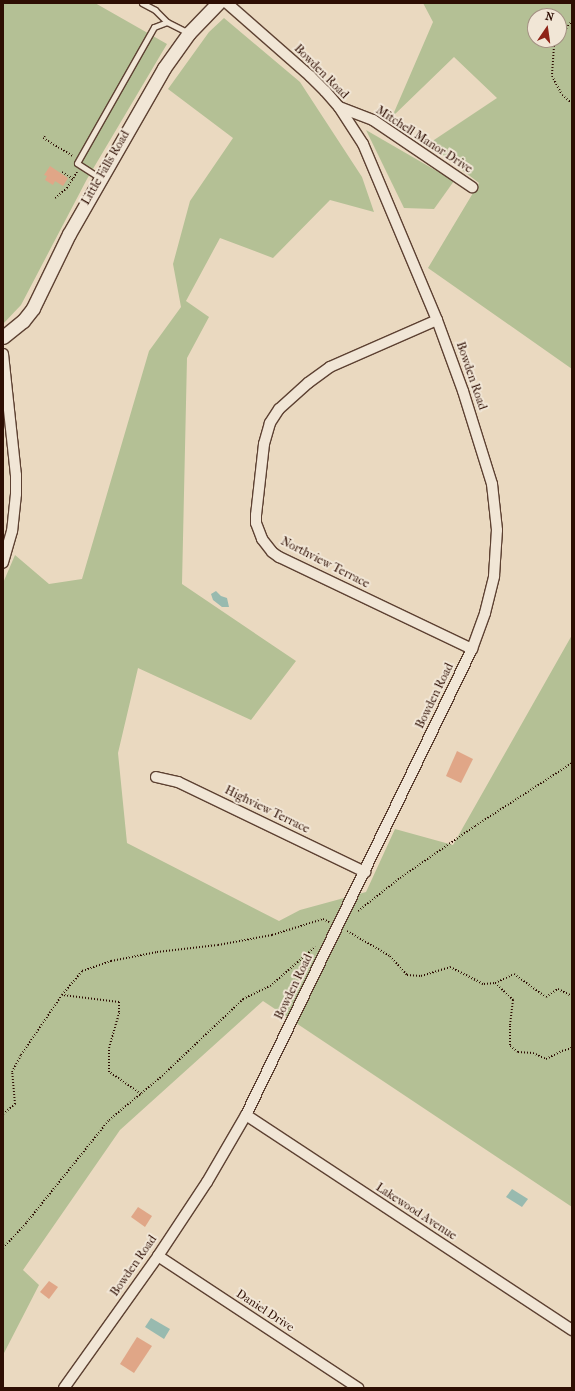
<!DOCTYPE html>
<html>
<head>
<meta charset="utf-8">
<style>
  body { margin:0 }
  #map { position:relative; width:575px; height:1391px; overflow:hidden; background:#ead9c0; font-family:"IM FELL French Canon",serif }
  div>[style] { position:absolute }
  .green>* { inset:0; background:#b4c095 }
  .water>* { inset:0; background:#98baaf }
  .building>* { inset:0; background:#e0a687 }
  .path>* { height:2px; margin-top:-1px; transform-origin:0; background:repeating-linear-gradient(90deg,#2e0e03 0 1px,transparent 0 3px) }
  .roads { filter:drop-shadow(1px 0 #5d4132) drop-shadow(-1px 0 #5d4132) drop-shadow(0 1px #5d4132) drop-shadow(0 -1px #5d4132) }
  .service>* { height:5px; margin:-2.5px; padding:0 2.5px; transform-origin:2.5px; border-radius:2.5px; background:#f1e6d6 }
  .minor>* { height:10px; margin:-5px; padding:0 5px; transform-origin:5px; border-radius:5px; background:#f1e6d6 }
  .tertiary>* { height:13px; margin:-6.5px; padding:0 6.5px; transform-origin:6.5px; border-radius:6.5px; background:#f1e6d6 }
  span { translate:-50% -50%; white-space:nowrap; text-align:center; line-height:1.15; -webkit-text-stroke:4px #f1e6d6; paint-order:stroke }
  .street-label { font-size:12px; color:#2e0e03 }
  .frame { position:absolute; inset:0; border:4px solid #2e0e03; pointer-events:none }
  .north { position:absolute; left:527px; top:8px; width:40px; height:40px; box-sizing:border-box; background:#f1e6d6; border:1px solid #a39082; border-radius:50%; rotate:13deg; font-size:11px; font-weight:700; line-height:16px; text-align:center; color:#2e0e03 }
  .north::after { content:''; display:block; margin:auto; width:14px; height:18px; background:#8f2418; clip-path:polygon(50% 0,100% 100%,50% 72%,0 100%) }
</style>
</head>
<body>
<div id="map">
  <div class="green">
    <div style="clip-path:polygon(3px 3px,95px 3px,167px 44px,87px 179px,21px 305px,3px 324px)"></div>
    <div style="clip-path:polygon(evenodd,423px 3px,572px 3px,572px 369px,428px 268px,479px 183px,428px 144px,497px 98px,454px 57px,392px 117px,433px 22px,423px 3px,535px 16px,559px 16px,559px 40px,535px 40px,535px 16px)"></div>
    <div style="clip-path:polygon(224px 18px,300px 82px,362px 177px,374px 212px,330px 200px,273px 258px,220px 238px,186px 301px,209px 317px,187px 358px,182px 584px,296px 661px,251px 720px,138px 668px,118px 753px,127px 843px,279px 921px,300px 910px,366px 892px,395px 829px,453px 845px,572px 635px,572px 1207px,263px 1001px,120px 1130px,23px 1270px,39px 1285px,3px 1355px,3px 583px,15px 555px,49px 584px,82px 579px,149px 351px,181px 307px,173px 264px,190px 201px,233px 138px,168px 89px,209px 32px)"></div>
    <div style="clip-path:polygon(366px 130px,454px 181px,434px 209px,404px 208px)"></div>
  </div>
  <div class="water">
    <div style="clip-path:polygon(216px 591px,221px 596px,227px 598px,229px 607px,222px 607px,213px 600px,211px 594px)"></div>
    <div style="clip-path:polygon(512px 1189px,528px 1199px,522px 1207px,506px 1197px)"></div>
    <div style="clip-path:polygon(151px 1318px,170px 1329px,164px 1339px,145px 1327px)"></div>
  </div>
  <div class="building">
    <div style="clip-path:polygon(50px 166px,68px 178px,63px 186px,55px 181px,53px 185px,45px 180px,47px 176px,44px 175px)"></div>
    <div style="clip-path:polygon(457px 751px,473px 759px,461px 783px,446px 776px)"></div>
    <div style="clip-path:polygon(138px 1207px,152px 1216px,145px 1227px,131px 1217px)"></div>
    <div style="clip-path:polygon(49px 1281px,58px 1287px,49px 1299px,40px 1292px)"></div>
    <div style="clip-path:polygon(137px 1337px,152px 1346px,134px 1373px,120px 1364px)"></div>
  </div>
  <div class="path">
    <div style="left:559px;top:38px;width:21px;rotate:-53deg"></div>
    <div style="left:558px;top:40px;width:7px;rotate:124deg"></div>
    <div style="left:554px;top:46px;width:30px;rotate:94deg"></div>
    <div style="left:552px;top:76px;width:21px;rotate:62deg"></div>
    <div style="left:562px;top:95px;width:13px;rotate:39deg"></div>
    <div style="left:45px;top:136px;width:3px;rotate:135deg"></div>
    <div style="left:43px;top:138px;width:35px;rotate:31deg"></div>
    <div style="left:62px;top:172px;width:13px;rotate:32deg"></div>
    <div style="left:55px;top:198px;width:16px;rotate:-40deg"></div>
    <div style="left:67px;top:188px;width:19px;rotate:-58deg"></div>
    <div style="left:358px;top:911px;width:53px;rotate:-38.2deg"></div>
    <div style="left:400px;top:878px;width:91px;rotate:-34.7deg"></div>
    <div style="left:475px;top:826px;width:116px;rotate:-33deg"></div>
    <div style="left:347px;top:931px;width:50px;rotate:30.2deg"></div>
    <div style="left:390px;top:956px;width:25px;rotate:48deg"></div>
    <div style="left:407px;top:975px;width:14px;rotate:4deg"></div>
    <div style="left:421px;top:976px;width:30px;rotate:-17deg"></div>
    <div style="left:450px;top:967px;width:38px;rotate:27deg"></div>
    <div style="left:484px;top:984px;width:11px;rotate:-5deg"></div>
    <div style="left:495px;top:983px;width:25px;rotate:43deg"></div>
    <div style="left:513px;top:1000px;width:26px;rotate:97deg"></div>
    <div style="left:510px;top:1026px;width:20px;rotate:90deg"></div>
    <div style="left:510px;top:1046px;width:10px;rotate:37deg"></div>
    <div style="left:518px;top:1052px;width:15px;rotate:4deg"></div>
    <div style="left:533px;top:1053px;width:14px;rotate:25deg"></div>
    <div style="left:546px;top:1059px;width:18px;rotate:-27deg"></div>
    <div style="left:562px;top:1051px;width:10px;rotate:-17deg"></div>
    <div style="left:495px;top:983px;width:21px;rotate:-25deg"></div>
    <div style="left:514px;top:974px;width:39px;rotate:36deg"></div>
    <div style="left:546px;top:997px;width:14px;rotate:-34deg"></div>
    <div style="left:558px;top:989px;width:16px;rotate:27deg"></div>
    <div style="left:141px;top:1094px;width:39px;rotate:-145deg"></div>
    <div style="left:109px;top:1072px;width:24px;rotate:-90deg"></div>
    <div style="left:109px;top:1048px;width:37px;rotate:-74deg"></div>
    <div style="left:119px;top:1012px;width:10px;rotate:-90deg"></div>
    <div style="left:119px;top:1002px;width:57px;rotate:-173deg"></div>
    <div style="left:62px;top:995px;width:31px;rotate:-50deg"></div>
    <div style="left:82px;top:971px;width:31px;rotate:-19deg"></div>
    <div style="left:111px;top:961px;width:47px;rotate:-11.1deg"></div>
    <div style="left:157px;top:952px;width:61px;rotate:-6.5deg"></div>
    <div style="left:218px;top:945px;width:55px;rotate:-10.5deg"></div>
    <div style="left:272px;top:935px;width:53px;rotate:-17.4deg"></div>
    <div style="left:323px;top:919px;width:7px;rotate:27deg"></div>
    <div style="left:3px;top:1114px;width:16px;rotate:-40deg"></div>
    <div style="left:15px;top:1104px;width:32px;rotate:-95deg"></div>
    <div style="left:12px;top:1072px;width:19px;rotate:-62deg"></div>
    <div style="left:21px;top:1055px;width:73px;rotate:-55.7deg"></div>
    <div style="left:3px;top:1248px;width:35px;rotate:-47deg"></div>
    <div style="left:27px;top:1222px;width:131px;rotate:-51.2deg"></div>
    <div style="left:109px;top:1120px;width:69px;rotate:-39.7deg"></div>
    <div style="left:162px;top:1076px;width:112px;rotate:-43.5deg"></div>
    <div style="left:243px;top:999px;width:30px;rotate:-26deg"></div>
    <div style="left:270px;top:986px;width:60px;rotate:-40.9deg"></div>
  </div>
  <div class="roads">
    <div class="service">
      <div style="left:142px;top:3px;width:15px;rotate:28deg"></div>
      <div style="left:155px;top:10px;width:17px;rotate:45deg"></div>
      <div style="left:100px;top:178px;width:27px;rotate:-147deg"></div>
      <div style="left:77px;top:163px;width:156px;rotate:-60.5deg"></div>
      <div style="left:154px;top:27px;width:14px;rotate:-21deg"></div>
      <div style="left:167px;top:22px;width:25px;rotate:27deg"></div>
    </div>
    <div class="minor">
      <div style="left:339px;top:107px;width:36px;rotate:21deg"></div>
      <div style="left:373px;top:120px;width:120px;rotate:34.1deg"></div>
      <div style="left:437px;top:320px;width:117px;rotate:156.3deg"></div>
      <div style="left:330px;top:367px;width:27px;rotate:144deg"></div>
      <div style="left:308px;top:383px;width:39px;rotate:138deg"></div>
      <div style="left:279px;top:409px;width:17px;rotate:123deg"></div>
      <div style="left:270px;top:423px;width:22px;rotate:106deg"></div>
      <div style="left:264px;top:444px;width:71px;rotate:96.4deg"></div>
      <div style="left:256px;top:515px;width:8px;rotate:90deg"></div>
      <div style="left:256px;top:523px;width:17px;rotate:69deg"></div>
      <div style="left:262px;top:539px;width:16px;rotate:52deg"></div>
      <div style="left:272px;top:552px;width:9px;rotate:36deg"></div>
      <div style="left:279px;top:557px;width:214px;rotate:25.5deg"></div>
      <div style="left:3px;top:354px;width:122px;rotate:83.9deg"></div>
      <div style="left:16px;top:475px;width:19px;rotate:90deg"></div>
      <div style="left:16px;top:494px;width:37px;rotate:96deg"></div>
      <div style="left:12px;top:531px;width:33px;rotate:106deg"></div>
      <div style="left:156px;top:777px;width:23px;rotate:13deg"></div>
      <div style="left:178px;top:782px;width:208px;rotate:25.7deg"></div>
      <div style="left:246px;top:1115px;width:391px;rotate:33.4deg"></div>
      <div style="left:158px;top:1256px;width:240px;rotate:33.4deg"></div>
      <div style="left:64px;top:1388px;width:162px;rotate:-54.5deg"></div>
      <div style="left:158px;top:1256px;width:89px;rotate:-56.5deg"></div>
      <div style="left:207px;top:1182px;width:78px;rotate:-59.8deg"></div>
      <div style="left:246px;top:1115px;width:518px;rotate:-64.13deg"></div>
      <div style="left:472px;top:649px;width:38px;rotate:-70deg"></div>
      <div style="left:485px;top:613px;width:38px;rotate:-76deg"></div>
      <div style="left:494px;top:576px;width:46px;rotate:-86.3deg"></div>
      <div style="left:497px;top:530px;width:46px;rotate:-96.2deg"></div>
      <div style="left:492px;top:484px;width:97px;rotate:-107.3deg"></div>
      <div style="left:463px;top:391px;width:76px;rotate:-110.1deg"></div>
      <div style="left:437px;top:320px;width:191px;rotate:-112.8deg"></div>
      <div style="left:363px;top:144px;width:44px;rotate:-123deg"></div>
      <div style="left:339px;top:107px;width:21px;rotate:-131deg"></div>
      <div style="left:325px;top:91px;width:21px;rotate:-135deg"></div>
      <div style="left:310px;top:76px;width:111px;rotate:-138.7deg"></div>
    </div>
    <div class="tertiary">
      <div style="left:3px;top:337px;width:26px;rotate:-39deg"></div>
      <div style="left:23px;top:321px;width:16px;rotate:-52deg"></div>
      <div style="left:33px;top:308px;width:82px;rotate:-64.1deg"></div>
      <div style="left:69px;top:234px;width:191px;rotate:-60.2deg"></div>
      <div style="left:164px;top:68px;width:43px;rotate:-54.5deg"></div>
      <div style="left:189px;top:33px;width:42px;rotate:-46deg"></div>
    </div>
  </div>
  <div class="street-label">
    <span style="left:321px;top:72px;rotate:45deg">Bowden Road</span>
    <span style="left:424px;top:140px;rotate:33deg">Mitchell Manor Drive</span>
    <span style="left:106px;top:168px;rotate:-60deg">Little Falls Road</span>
    <span style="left:471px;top:376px;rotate:71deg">Bowden Road</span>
    <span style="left:325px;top:563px;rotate:27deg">Northview Terrace</span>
    <span style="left:435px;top:696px;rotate:-64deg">Bowden Road</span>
    <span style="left:267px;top:810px;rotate:26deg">Highview Terrace</span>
    <span style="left:294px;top:987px;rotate:-64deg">Bowden Road</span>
    <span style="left:416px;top:1212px;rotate:33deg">Lakewood Avenue</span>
    <span style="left:134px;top:1266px;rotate:-55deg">Bowden Road</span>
    <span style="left:265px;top:1311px;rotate:33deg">Daniel Drive</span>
  </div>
  <div class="frame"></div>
  <div class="north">N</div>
</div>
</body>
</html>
